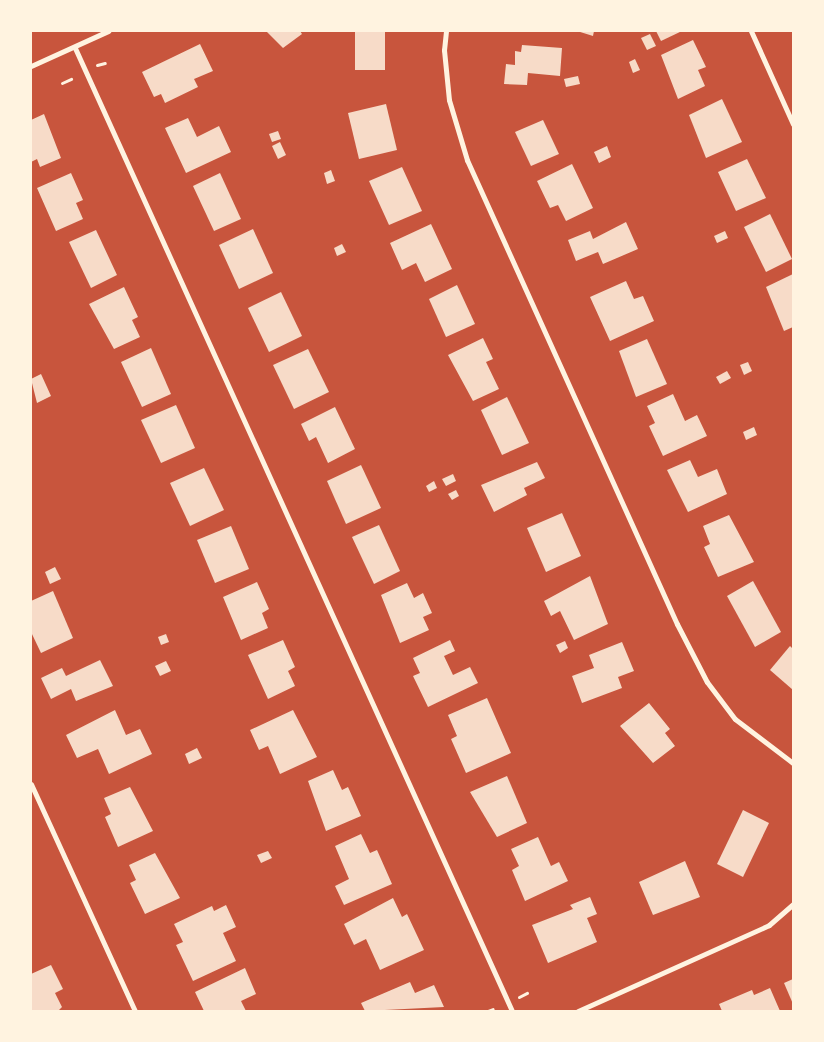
<!DOCTYPE html>
<html>
<head>
<meta charset="utf-8">
<style>
  body { margin:0 }
  #map { position:relative; width:824px; height:1042px; overflow:hidden; background:#c8553d; font-family:"Golos Text",sans-serif }
  div>[style] { position:absolute }
  .building>* { inset:0; background:#f7dbc8 }
  .path>* { height:3px; margin:-1.5px; padding:0 1.5px; transform-origin:1.5px; border-radius:1.5px; background:#fff3e0 }
  .minor>* { height:5px; margin:-2.5px; padding:0 2.5px; transform-origin:2.5px; border-radius:2.5px; background:#fff3e0 }
  span { translate:-50% -50%; white-space:nowrap; text-align:center; line-height:1.15; -webkit-text-stroke:4.5px #fff3e0; paint-order:stroke }
  .frame { position:absolute; inset:0; border:32px solid #fff3e0; pointer-events:none }
</style>
</head>
<body>
<div id="map">
  <div class="building">
    <div style="clip-path:polygon(266px 31px,300px 31px,302px 34px,283px 48px)"></div>
    <div style="clip-path:polygon(355px 31px,385px 31px,385px 70px,355px 70px)"></div>
    <div style="clip-path:polygon(577px 31px,594px 31px,593px 36px)"></div>
    <div style="clip-path:polygon(656px 31px,682px 31px,661px 41px)"></div>
    <div style="clip-path:polygon(650px 34px,656px 46px,647px 50px,641px 38px)"></div>
    <div style="clip-path:polygon(693px 40px,706px 67px,698px 70px,705px 86px,678px 99px,661px 55px)"></div>
    <div style="clip-path:polygon(200px 44px,213px 71px,194px 79px,198px 87px,165px 103px,161px 94px,154px 97px,142px 72px)"></div>
    <div style="clip-path:polygon(522px 45px,562px 48px,560px 76px,528px 73px,527px 85px,504px 84px,506px 64px,515px 65px,515px 51px,521px 52px)"></div>
    <div style="clip-path:polygon(635px 59px,640px 70px,633px 73px,629px 62px)"></div>
    <div style="clip-path:polygon(578px 76px,580px 84px,566px 87px,564px 79px)"></div>
    <div style="clip-path:polygon(722px 99px,742px 142px,706px 158px,689px 115px)"></div>
    <div style="clip-path:polygon(386px 104px,397px 150px,359px 159px,348px 113px)"></div>
    <div style="clip-path:polygon(44px 114px,61px 158px,40px 167px,37px 159px,31px 162px,31px 120px)"></div>
    <div style="clip-path:polygon(188px 118px,197px 137px,219px 126px,231px 152px,186px 173px,165px 128px)"></div>
    <div style="clip-path:polygon(543px 120px,559px 154px,531px 166px,515px 132px)"></div>
    <div style="clip-path:polygon(278px 131px,281px 139px,272px 142px,269px 134px)"></div>
    <div style="clip-path:polygon(280px 142px,286px 155px,278px 159px,272px 146px)"></div>
    <div style="clip-path:polygon(607px 146px,611px 157px,599px 163px,594px 152px)"></div>
    <div style="clip-path:polygon(747px 159px,766px 198px,736px 211px,718px 172px)"></div>
    <div style="clip-path:polygon(572px 164px,593px 208px,566px 221px,558px 205px,550px 208px,537px 181px)"></div>
    <div style="clip-path:polygon(402px 167px,422px 211px,389px 225px,369px 181px)"></div>
    <div style="clip-path:polygon(331px 170px,335px 181px,327px 184px,324px 173px)"></div>
    <div style="clip-path:polygon(71px 173px,83px 200px,76px 203px,83px 219px,56px 231px,37px 188px)"></div>
    <div style="clip-path:polygon(220px 173px,241px 219px,214px 231px,193px 186px)"></div>
    <div style="clip-path:polygon(770px 214px,792px 259px,766px 272px,744px 227px)"></div>
    <div style="clip-path:polygon(626px 222px,638px 249px,603px 264px,598px 252px,576px 261px,568px 240px,590px 231px,593px 239px)"></div>
    <div style="clip-path:polygon(431px 224px,452px 269px,425px 282px,416px 263px,402px 270px,390px 243px)"></div>
    <div style="clip-path:polygon(253px 229px,273px 273px,239px 289px,219px 245px)"></div>
    <div style="clip-path:polygon(96px 230px,117px 275px,91px 288px,69px 242px)"></div>
    <div style="clip-path:polygon(725px 231px,728px 238px,717px 243px,714px 236px)"></div>
    <div style="clip-path:polygon(342px 244px,346px 252px,337px 256px,334px 248px)"></div>
    <div style="clip-path:polygon(793px 274px,793px 327px,784px 331px,766px 287px)"></div>
    <div style="clip-path:polygon(626px 281px,634px 299px,643px 296px,654px 321px,610px 341px,590px 297px)"></div>
    <div style="clip-path:polygon(457px 285px,475px 324px,446px 337px,429px 299px)"></div>
    <div style="clip-path:polygon(124px 287px,138px 317px,132px 320px,140px 337px,114px 349px,89px 304px)"></div>
    <div style="clip-path:polygon(281px 292px,302px 336px,269px 352px,248px 308px)"></div>
    <div style="clip-path:polygon(483px 338px,493px 359px,486px 362px,499px 389px,473px 401px,448px 355px)"></div>
    <div style="clip-path:polygon(647px 339px,667px 384px,636px 397px,619px 351px)"></div>
    <div style="clip-path:polygon(151px 348px,171px 394px,142px 407px,121px 362px)"></div>
    <div style="clip-path:polygon(308px 349px,329px 392px,294px 409px,273px 365px)"></div>
    <div style="clip-path:polygon(748px 362px,752px 371px,744px 375px,740px 365px)"></div>
    <div style="clip-path:polygon(727px 371px,731px 378px,720px 384px,716px 377px)"></div>
    <div style="clip-path:polygon(41px 374px,51px 396px,37px 403px,31px 379px)"></div>
    <div style="clip-path:polygon(673px 394px,685px 421px,697px 415px,707px 436px,663px 456px,649px 426px,655px 423px,647px 406px)"></div>
    <div style="clip-path:polygon(507px 397px,529px 443px,502px 455px,481px 410px)"></div>
    <div style="clip-path:polygon(176px 405px,195px 448px,161px 463px,141px 420px)"></div>
    <div style="clip-path:polygon(335px 407px,355px 449px,328px 463px,316px 437px,309px 441px,301px 424px)"></div>
    <div style="clip-path:polygon(754px 427px,757px 435px,746px 440px,743px 432px)"></div>
    <div style="clip-path:polygon(690px 460px,698px 477px,717px 469px,727px 494px,688px 512px,667px 470px)"></div>
    <div style="clip-path:polygon(537px 462px,545px 478px,524px 488px,527px 495px,494px 512px,481px 485px)"></div>
    <div style="clip-path:polygon(361px 465px,381px 508px,346px 524px,327px 481px)"></div>
    <div style="clip-path:polygon(204px 468px,224px 510px,190px 526px,170px 483px)"></div>
    <div style="clip-path:polygon(453px 474px,456px 481px,446px 486px,442px 479px)"></div>
    <div style="clip-path:polygon(434px 481px,437px 488px,429px 492px,426px 486px)"></div>
    <div style="clip-path:polygon(456px 490px,459px 496px,452px 500px,448px 494px)"></div>
    <div style="clip-path:polygon(562px 513px,581px 556px,546px 572px,527px 528px)"></div>
    <div style="clip-path:polygon(729px 515px,754px 562px,718px 577px,704px 547px,710px 544px,703px 526px)"></div>
    <div style="clip-path:polygon(379px 525px,400px 571px,374px 584px,352px 537px)"></div>
    <div style="clip-path:polygon(231px 526px,249px 569px,215px 583px,197px 540px)"></div>
    <div style="clip-path:polygon(55px 567px,61px 579px,50px 584px,45px 572px)"></div>
    <div style="clip-path:polygon(590px 576px,608px 624px,574px 640px,560px 611px,551px 616px,544px 601px)"></div>
    <div style="clip-path:polygon(753px 581px,781px 632px,755px 647px,727px 596px)"></div>
    <div style="clip-path:polygon(257px 582px,269px 609px,262px 613px,268px 628px,241px 640px,223px 597px)"></div>
    <div style="clip-path:polygon(407px 583px,414px 598px,423px 593px,432px 613px,423px 617px,429px 630px,400px 643px,381px 595px)"></div>
    <div style="clip-path:polygon(53px 591px,73px 638px,41px 653px,31px 632px,31px 601px)"></div>
    <div style="clip-path:polygon(166px 634px,169px 642px,161px 645px,158px 637px)"></div>
    <div style="clip-path:polygon(283px 640px,295px 667px,288px 671px,295px 686px,268px 699px,248px 655px)"></div>
    <div style="clip-path:polygon(450px 640px,455px 651px,444px 656px,453px 675px,470px 667px,478px 683px,428px 707px,413px 676px,420px 673px,413px 658px)"></div>
    <div style="clip-path:polygon(565px 641px,568px 648px,560px 653px,556px 645px)"></div>
    <div style="clip-path:polygon(622px 642px,634px 671px,618px 677px,622px 688px,582px 703px,572px 676px,594px 668px,589px 655px)"></div>
    <div style="clip-path:polygon(790px 646px,793px 649px,793px 690px,770px 670px)"></div>
    <div style="clip-path:polygon(100px 660px,113px 686px,76px 701px,71px 689px,51px 699px,41px 678px,62px 668px,66px 676px)"></div>
    <div style="clip-path:polygon(166px 661px,171px 671px,160px 676px,155px 666px)"></div>
    <div style="clip-path:polygon(487px 698px,511px 753px,466px 773px,451px 739px,457px 736px,448px 715px)"></div>
    <div style="clip-path:polygon(649px 703px,670px 729px,665px 733px,675px 746px,653px 763px,620px 726px)"></div>
    <div style="clip-path:polygon(115px 710px,126px 735px,140px 729px,152px 754px,109px 774px,98px 749px,77px 758px,66px 735px)"></div>
    <div style="clip-path:polygon(293px 710px,317px 757px,280px 774px,268px 746px,259px 750px,250px 730px)"></div>
    <div style="clip-path:polygon(197px 748px,202px 758px,189px 764px,185px 754px)"></div>
    <div style="clip-path:polygon(333px 770px,342px 790px,348px 787px,361px 816px,326px 831px,308px 781px)"></div>
    <div style="clip-path:polygon(507px 776px,527px 823px,497px 837px,470px 792px)"></div>
    <div style="clip-path:polygon(130px 787px,153px 831px,118px 847px,105px 817px,111px 814px,104px 798px)"></div>
    <div style="clip-path:polygon(743px 810px,769px 823px,743px 877px,717px 864px)"></div>
    <div style="clip-path:polygon(361px 834px,370px 853px,377px 850px,392px 884px,344px 905px,335px 886px,349px 879px,335px 846px)"></div>
    <div style="clip-path:polygon(538px 837px,551px 866px,559px 862px,568px 881px,525px 901px,512px 870px,519px 866px,511px 849px)"></div>
    <div style="clip-path:polygon(268px 851px,272px 858px,261px 863px,257px 855px)"></div>
    <div style="clip-path:polygon(155px 853px,180px 898px,145px 914px,130px 883px,136px 880px,129px 865px)"></div>
    <div style="clip-path:polygon(685px 861px,700px 897px,653px 915px,639px 882px)"></div>
    <div style="clip-path:polygon(590px 897px,597px 914px,587px 918px,597px 942px,548px 963px,532px 925px,573px 909px,570px 905px)"></div>
    <div style="clip-path:polygon(393px 898px,402px 917px,407px 914px,424px 950px,380px 970px,366px 939px,354px 945px,344px 924px)"></div>
    <div style="clip-path:polygon(226px 905px,236px 927px,223px 933px,236px 961px,193px 981px,176px 945px,183px 942px,174px 924px,212px 906px,214px 911px)"></div>
    <div style="clip-path:polygon(51px 965px,63px 989px,55px 993px,62px 1007px,58px 1011px,31px 1011px,31px 974px)"></div>
    <div style="clip-path:polygon(245px 968px,256px 994px,241px 1001px,246px 1011px,204px 1011px,195px 992px)"></div>
    <div style="clip-path:polygon(793px 979px,793px 1004px,784px 983px)"></div>
    <div style="clip-path:polygon(410px 982px,415px 993px,434px 985px,444px 1007px,365px 1011px,361px 1003px)"></div>
    <div style="clip-path:polygon(770px 988px,780px 1011px,722px 1011px,719px 1004px,752px 990px,754px 995px)"></div>
  </div>
  <div class="path">
    <div style="left:97px;top:65px;width:8px;rotate:-14deg"></div>
    <div style="left:62px;top:83px;width:10px;rotate:-24deg"></div>
    <div style="left:519px;top:997px;width:9px;rotate:-27deg"></div>
    <div style="left:488px;top:1011px;width:5px;rotate:-22deg"></div>
  </div>
  <div class="minor">
    <div style="left:446px;top:31px;width:19px;rotate:96deg"></div>
    <div style="left:444px;top:50px;width:50px;rotate:84.3deg"></div>
    <div style="left:449px;top:100px;width:63px;rotate:73.3deg"></div>
    <div style="left:467px;top:160px;width:509px;rotate:65.65deg"></div>
    <div style="left:677px;top:624px;width:65px;rotate:62.7deg"></div>
    <div style="left:707px;top:682px;width:46px;rotate:52.9deg"></div>
    <div style="left:735px;top:719px;width:73px;rotate:37.2deg"></div>
    <div style="left:751px;top:31px;width:102px;rotate:65.7deg"></div>
    <div style="left:75px;top:48px;width:1058px;rotate:65.59deg"></div>
    <div style="left:31px;top:66px;width:85px;rotate:-24.4deg"></div>
    <div style="left:31px;top:784px;width:250px;rotate:65.4deg"></div>
    <div style="left:578px;top:1011px;width:209px;rotate:-24.2deg"></div>
    <div style="left:769px;top:925px;width:32px;rotate:-41deg"></div>
  </div>
  <div class="frame"></div>
</div>
</body>
</html>
